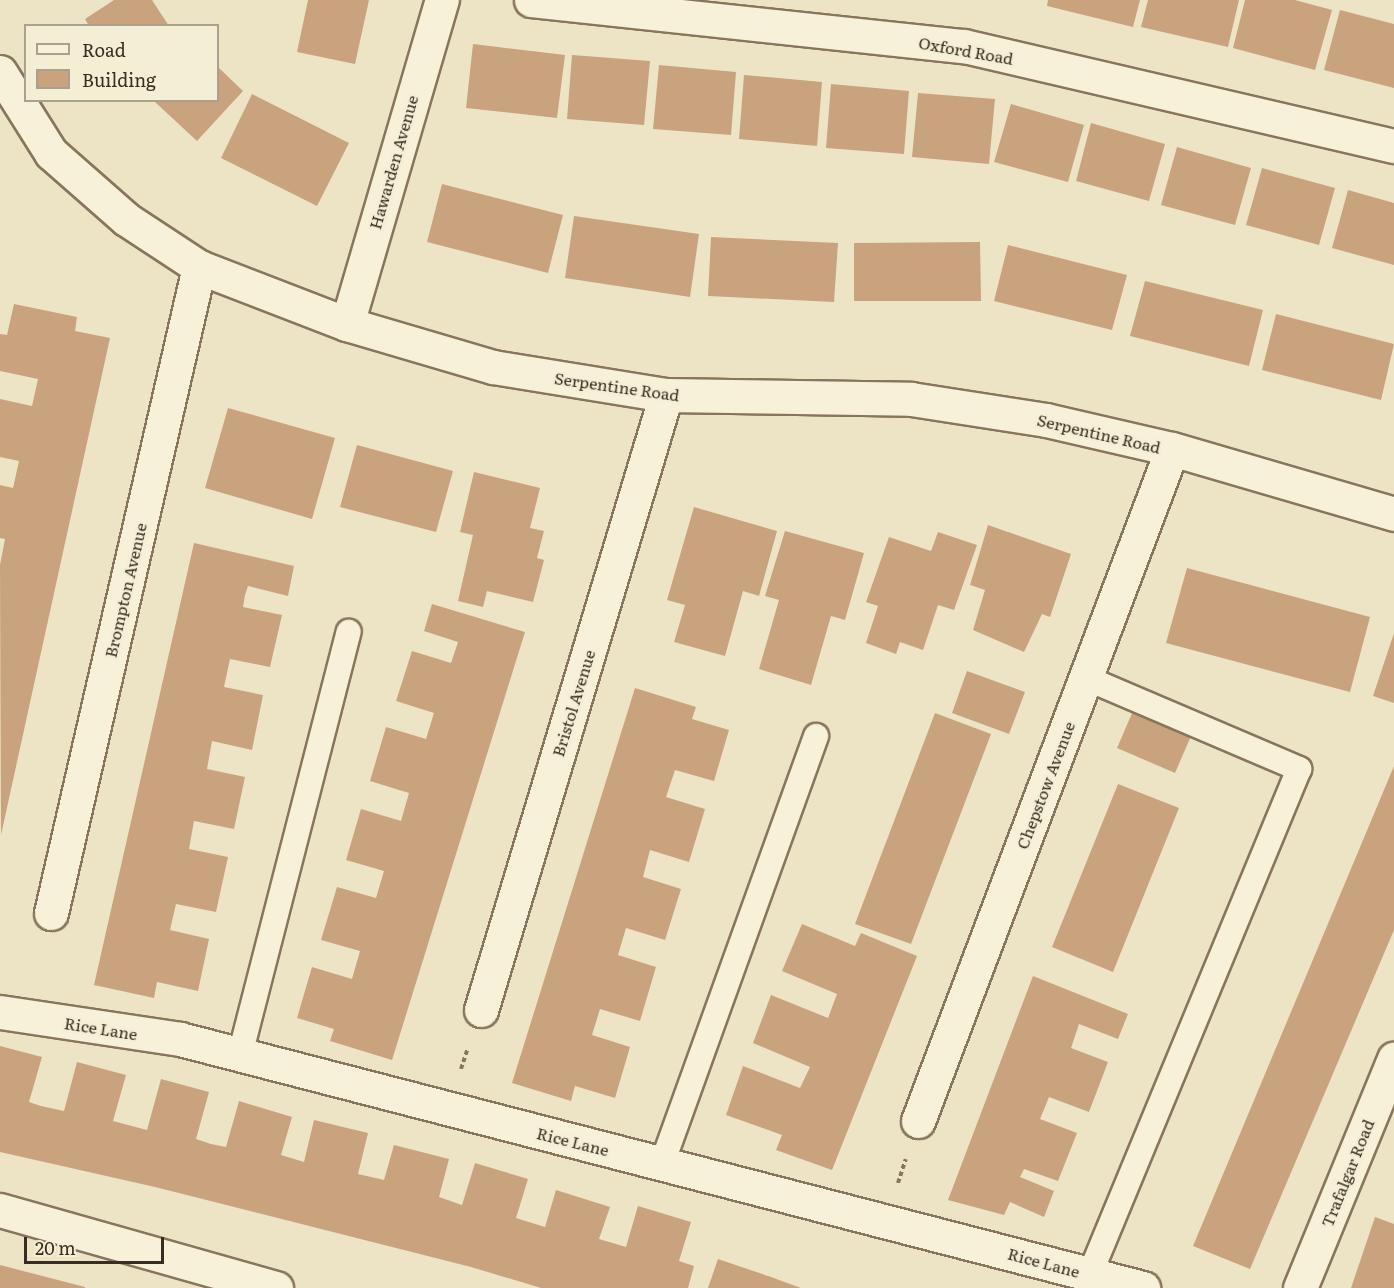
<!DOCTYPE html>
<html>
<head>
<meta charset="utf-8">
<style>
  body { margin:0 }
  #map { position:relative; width:1394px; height:1288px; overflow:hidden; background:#ede4c6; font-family:Literata,serif }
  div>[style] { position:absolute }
  .building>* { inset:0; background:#c9a37e }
  .path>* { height:4px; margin-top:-2px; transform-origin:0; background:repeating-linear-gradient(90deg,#87765c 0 4.5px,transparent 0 7.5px) }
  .roads { filter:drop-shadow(2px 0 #87765c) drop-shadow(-2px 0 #87765c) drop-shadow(0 2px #87765c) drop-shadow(0 -2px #87765c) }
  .lane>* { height:24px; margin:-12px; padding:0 12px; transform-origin:12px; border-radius:12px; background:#f8f1d9 }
  .street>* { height:33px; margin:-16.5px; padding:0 16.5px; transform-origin:16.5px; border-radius:16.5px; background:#f8f1d9 }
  span { translate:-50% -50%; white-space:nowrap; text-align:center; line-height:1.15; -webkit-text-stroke:5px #f4eed5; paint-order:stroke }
  .street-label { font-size:16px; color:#382d20 }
  .legend { position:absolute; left:24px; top:24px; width:195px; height:78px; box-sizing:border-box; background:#f4eed5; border:2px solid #a9a18d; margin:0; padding:8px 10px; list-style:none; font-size:18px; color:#382d20 }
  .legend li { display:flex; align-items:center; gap:12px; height:30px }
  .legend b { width:30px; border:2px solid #a9a18d }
  .scale { position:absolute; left:24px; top:1237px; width:140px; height:27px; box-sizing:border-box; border:3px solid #382d20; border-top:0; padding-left:8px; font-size:18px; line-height:21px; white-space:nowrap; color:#382d20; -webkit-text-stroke:4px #f4eed5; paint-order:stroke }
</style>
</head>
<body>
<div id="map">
  <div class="building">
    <div style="clip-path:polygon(114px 0,152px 0,169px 26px,89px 26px,85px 19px)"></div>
    <div style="clip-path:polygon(308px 0,369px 0,355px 64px,297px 52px)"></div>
    <div style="clip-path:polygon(1048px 0,1140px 0,1133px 27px,1047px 6px)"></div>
    <div style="clip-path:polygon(1148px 0,1239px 0,1228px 47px,1141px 27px)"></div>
    <div style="clip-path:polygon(1245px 0,1295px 0,1332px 10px,1315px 70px,1233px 48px)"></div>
    <div style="clip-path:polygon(1340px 10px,1394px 24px,1394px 88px,1324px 70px)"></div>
    <div style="clip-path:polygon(473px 44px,565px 55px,557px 118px,466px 108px)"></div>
    <div style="clip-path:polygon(572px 55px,650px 61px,644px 125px,567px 119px)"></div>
    <div style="clip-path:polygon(659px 65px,736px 72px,731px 135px,653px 129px)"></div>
    <div style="clip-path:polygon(218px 67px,243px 91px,197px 141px,155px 102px,218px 100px)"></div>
    <div style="clip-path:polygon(744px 75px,822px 82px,817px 146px,739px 139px)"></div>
    <div style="clip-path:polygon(831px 84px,909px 91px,904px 154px,826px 148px)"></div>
    <div style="clip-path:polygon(918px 93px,995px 99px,989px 164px,912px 157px)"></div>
    <div style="clip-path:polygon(252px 94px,349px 143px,317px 206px,221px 158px)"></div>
    <div style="clip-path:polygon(1011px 104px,1084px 125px,1068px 182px,994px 162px)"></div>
    <div style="clip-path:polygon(1091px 123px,1165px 144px,1149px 201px,1076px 181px)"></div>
    <div style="clip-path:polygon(1177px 147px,1251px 168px,1235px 225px,1161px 205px)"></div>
    <div style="clip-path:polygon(1262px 168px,1335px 188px,1319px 245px,1246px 225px)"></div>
    <div style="clip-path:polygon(442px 184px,563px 215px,548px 273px,427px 242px)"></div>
    <div style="clip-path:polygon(1348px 190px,1394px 203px,1394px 265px,1332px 248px)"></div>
    <div style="clip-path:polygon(574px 216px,699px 234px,690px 297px,565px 278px)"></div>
    <div style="clip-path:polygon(711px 237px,838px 243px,834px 302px,708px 296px)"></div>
    <div style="clip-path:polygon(980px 242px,981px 301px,854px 301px,854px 243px)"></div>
    <div style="clip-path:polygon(1008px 245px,1127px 275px,1112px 330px,994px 301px)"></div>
    <div style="clip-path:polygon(1145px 281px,1263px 310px,1249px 366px,1130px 336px)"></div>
    <div style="clip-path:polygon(14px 304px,77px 317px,75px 331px,110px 338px,1px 835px,0 565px,5px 539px,0 538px,0 485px,13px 488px,19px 461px,0 457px,0 399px,32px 406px,38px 379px,0 371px,0 334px,7px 335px)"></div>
    <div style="clip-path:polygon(1276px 314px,1394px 344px,1381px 400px,1262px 370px)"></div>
    <div style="clip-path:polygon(228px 408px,335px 438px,312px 519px,205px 488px)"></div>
    <div style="clip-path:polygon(357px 445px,453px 471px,436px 532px,340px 507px)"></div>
    <div style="clip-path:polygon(474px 472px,540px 488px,530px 528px,544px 531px,537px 558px,544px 560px,533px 602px,487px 591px,483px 607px,458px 601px,473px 535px,460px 532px)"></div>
    <div style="clip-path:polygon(694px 507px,777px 531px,759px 596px,743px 591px,725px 656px,674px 642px,685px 605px,667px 600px)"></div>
    <div style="clip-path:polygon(988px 525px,1071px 554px,1050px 617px,1042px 614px,1024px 652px,973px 630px,985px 590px,970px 585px)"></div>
    <div style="clip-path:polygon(785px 531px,864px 553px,845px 620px,831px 616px,811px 685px,759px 669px,779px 600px,765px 596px)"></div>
    <div style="clip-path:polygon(938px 532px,977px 545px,954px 610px,938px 605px,923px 650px,900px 642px,896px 654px,866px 643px,878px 606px,866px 602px,889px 537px,931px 551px)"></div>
    <div style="clip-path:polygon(194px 543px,294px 566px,288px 596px,248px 586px,245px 595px,243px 607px,282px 615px,270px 667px,230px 659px,224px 687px,263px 695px,252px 750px,212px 741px,207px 769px,245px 777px,234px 829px,194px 821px,189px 849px,228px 857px,216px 912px,176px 904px,170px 930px,209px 939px,198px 991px,157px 982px,154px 998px,94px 985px)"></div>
    <div style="clip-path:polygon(1187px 568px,1370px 617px,1350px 692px,1166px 643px)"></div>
    <div style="clip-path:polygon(432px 604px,525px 632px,392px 1060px,330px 1041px,334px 1029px,297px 1018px,312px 967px,352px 979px,360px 951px,321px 940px,337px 887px,376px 898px,384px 871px,346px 860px,361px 809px,401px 821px,409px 793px,370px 781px,386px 727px,426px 739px,434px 713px,396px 701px,412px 651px,451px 663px,458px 642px,424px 631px)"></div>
    <div style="clip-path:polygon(1394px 633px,1394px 703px,1373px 696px)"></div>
    <div style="clip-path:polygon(967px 671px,1025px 692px,1009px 734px,952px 713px)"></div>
    <div style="clip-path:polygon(635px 688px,696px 707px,692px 719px,729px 730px,714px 781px,675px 770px,666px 797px,705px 809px,689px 862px,650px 850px,643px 877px,681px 889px,665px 940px,626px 928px,618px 955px,656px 967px,640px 1021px,600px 1009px,592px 1035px,630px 1047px,615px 1098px,575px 1086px,571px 1101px,512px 1083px)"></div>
    <div style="clip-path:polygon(1133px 711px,1191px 736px,1175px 773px,1117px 748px)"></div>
    <div style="clip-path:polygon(935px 713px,991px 734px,911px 944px,855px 924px)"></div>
    <div style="clip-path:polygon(1394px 766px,1394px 930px,1250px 1269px,1193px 1246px)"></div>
    <div style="clip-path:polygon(1118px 784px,1179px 808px,1113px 972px,1052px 947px)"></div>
    <div style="clip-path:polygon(802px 924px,855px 946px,861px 933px,917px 956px,832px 1170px,776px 1150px,782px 1135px,726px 1115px,743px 1066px,800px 1088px,810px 1067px,753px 1043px,771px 995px,828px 1018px,837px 994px,782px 971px)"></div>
    <div style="clip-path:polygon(1033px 976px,1128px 1014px,1118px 1039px,1079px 1024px,1071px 1048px,1108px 1062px,1089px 1112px,1049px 1097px,1045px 1107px,1040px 1119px,1077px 1133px,1058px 1181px,1024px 1169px,1020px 1177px,1054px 1191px,1044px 1217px,1010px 1202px,1004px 1215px,948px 1200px)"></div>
    <div style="clip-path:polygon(0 1046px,42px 1057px,29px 1102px,41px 1106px,64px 1111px,77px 1062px,126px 1075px,113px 1121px,147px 1130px,161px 1079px,209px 1092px,196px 1139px,211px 1144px,226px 1147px,239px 1101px,292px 1117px,281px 1155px,304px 1162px,314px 1120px,368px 1133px,358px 1174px,384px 1180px,394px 1145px,449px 1159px,439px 1197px,462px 1205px,475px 1163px,528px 1179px,516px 1218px,545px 1227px,556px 1190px,610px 1207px,599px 1239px,626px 1247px,638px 1206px,691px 1222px,679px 1261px,694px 1266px,688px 1288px,541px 1288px,471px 1267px,155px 1187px,0 1152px)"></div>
    <div style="clip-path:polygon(1375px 1217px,1394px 1224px,1394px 1288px,1351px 1288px)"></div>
    <div style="clip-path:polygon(718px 1259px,771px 1277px,801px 1288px,708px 1288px)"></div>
    <div style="clip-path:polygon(0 1265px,85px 1287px,85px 1288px,0 1288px)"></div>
  </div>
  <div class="path">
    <div style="left:461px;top:1069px;width:22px;rotate:-72deg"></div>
    <div style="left:898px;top:1183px;width:25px;rotate:-72deg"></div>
  </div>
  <div class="roads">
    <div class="lane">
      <div style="left:1086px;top:678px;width:232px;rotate:23.1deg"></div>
      <div style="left:1299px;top:769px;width:547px;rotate:112.48deg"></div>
      <div style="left:240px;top:1055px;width:437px;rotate:-75.6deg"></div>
      <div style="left:662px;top:1164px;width:455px;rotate:-70.2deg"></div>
    </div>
    <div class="street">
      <div style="left:531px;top:0;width:435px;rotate:6.1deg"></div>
      <div style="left:964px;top:46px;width:441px;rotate:13.1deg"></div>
      <div style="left:0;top:72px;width:96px;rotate:57.8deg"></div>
      <div style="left:51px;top:153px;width:100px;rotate:41.3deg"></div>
      <div style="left:126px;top:219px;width:87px;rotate:33.3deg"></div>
      <div style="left:199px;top:267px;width:159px;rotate:21.1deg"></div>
      <div style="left:347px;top:324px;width:152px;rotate:16.4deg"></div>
      <div style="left:493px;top:367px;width:175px;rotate:9.2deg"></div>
      <div style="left:666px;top:395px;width:245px;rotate:0.9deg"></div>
      <div style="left:911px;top:399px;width:137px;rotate:8.8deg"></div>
      <div style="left:1046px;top:420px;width:129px;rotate:13deg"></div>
      <div style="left:1172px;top:449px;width:231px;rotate:16.3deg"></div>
      <div style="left:347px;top:324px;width:338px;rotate:-73.7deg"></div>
      <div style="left:51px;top:913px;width:663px;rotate:-77.1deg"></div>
      <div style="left:481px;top:1010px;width:642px;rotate:-73.26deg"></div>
      <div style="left:0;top:1012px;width:182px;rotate:8.5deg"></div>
      <div style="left:180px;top:1039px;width:995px;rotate:14.5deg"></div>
      <div style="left:918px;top:1121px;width:718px;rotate:-69.29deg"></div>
      <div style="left:0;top:1210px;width:287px;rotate:15.8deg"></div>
      <div style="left:1300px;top:1288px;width:248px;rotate:-67.7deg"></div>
    </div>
  </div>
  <div class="street-label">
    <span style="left:966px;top:50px;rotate:10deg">Oxford Road</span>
    <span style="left:393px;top:162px;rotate:-74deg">Hawarden Avenue</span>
    <span style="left:617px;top:386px;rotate:8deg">Serpentine Road</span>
    <span style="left:1099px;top:433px;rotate:13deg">Serpentine Road</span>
    <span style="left:125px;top:590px;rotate:-77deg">Brompton Avenue</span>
    <span style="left:573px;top:703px;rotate:-73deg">Bristol Avenue</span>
    <span style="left:1045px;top:785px;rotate:-69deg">Chepstow Avenue</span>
    <span style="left:101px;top:1028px;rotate:9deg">Rice Lane</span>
    <span style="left:573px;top:1141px;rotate:14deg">Rice Lane</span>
    <span style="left:1347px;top:1173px;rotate:-68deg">Trafalgar Road</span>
    <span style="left:1044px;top:1262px;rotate:15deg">Rice Lane</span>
  </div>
  <ul class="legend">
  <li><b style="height:8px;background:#f8f1d9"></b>Road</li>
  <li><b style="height:16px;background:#c9a37e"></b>Building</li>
  </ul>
  <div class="scale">20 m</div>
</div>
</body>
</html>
